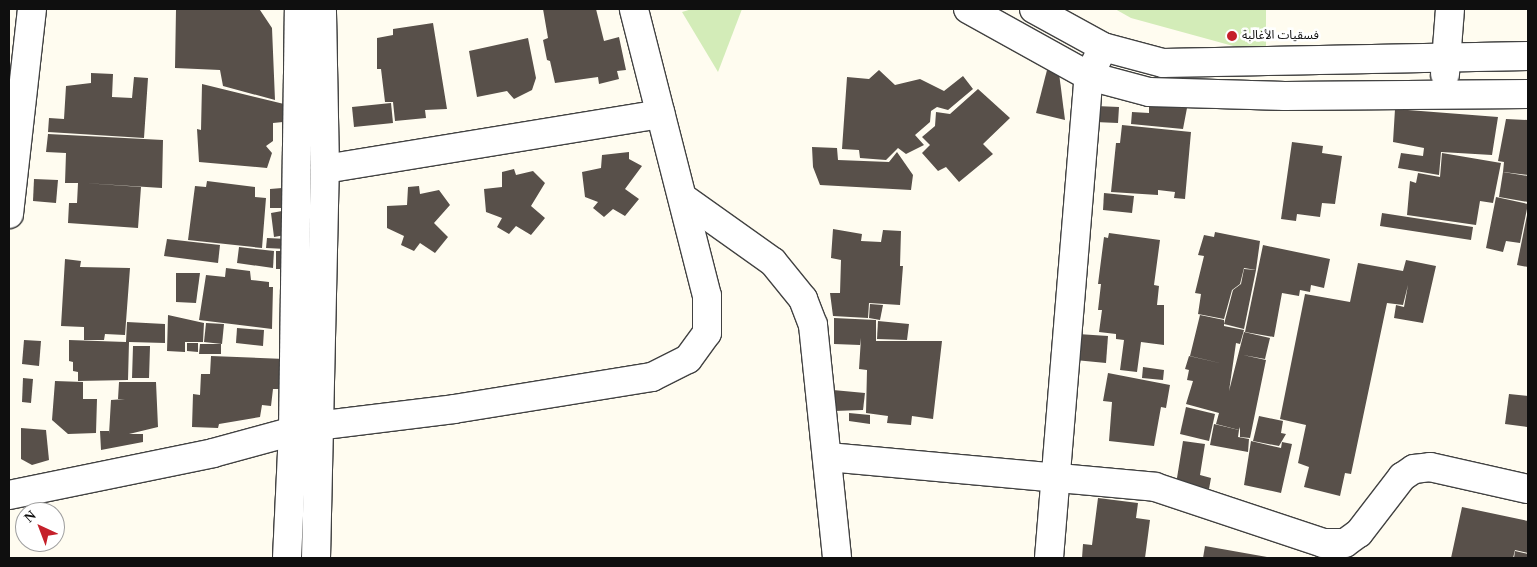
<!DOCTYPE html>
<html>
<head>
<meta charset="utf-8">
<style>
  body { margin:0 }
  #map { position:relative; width:1537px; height:567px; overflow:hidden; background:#fffcf0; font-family:"Times New Roman","Noto Sans Arabic",serif }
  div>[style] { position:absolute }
  .green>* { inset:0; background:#d3ecb8 }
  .building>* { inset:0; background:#58504a }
  .roads { filter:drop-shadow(1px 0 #424242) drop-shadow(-1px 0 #424242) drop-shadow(0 1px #424242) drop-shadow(0 -1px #424242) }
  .minor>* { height:28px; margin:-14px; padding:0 14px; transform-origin:14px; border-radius:14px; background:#fff }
  .dots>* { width:14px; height:14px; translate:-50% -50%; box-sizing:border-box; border:2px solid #fff; border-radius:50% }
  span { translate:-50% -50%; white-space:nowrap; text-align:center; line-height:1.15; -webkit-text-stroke:5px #fff; paint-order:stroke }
  .poi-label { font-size:12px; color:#0f0f0f }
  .left { translate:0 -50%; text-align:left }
  .frame { position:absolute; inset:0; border:10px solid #0f0f0f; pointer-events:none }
  .north { position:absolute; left:15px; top:502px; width:50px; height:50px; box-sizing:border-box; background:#fff; border:1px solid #9f9f9f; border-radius:50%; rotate:317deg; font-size:14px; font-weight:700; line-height:20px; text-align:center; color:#0f0f0f }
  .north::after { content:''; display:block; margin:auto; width:18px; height:22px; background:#c5202a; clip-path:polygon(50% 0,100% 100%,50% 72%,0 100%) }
</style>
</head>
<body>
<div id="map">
  <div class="green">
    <div style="clip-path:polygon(692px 9px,742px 9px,718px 72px,682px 12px)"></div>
    <div style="clip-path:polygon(1115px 9px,1266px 9px,1266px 55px,1131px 18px)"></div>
  </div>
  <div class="building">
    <div style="clip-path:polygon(176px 9px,260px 10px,272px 28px,275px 100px,223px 86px,220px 70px,175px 68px)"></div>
    <div style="clip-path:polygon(543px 9px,596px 9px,604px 41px,619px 37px,626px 70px,617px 71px,619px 79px,599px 84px,598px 77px,555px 83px,550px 61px,547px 60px,543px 40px,548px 38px)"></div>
    <div style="clip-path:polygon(433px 23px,447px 109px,425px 110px,426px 118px,395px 121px,393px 102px,385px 102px,381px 69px,377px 69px,377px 38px,393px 35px,393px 29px)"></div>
    <div style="clip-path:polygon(528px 38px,536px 78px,532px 90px,514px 99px,507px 91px,477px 97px,469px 51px)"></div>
    <div style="clip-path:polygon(879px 70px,895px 85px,920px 79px,944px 91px,963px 76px,973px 89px,948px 110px,937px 107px,931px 111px,930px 122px,915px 135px,924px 145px,906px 154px,898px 148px,886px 160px,860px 158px,859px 150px,842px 149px,847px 77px,869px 79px)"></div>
    <div style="clip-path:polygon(1047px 70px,1059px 73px,1065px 120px,1036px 113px)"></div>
    <div style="clip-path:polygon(91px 73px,113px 74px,112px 97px,132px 98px,134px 77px,148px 78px,144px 138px,48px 132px,49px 118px,64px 119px,66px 86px,91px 83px)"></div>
    <div style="clip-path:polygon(202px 84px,284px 104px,283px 122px,273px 123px,273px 141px,266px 146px,272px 153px,267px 168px,199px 162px,197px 129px,201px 130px)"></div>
    <div style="clip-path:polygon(978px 89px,1010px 118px,983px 144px,993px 154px,959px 182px,946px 167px,938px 171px,922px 153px,930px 145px,922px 137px,935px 126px,936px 112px,950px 114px)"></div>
    <div style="clip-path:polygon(391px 103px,393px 123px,354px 127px,352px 107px)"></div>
    <div style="clip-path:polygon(1149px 105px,1187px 108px,1183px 129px,1131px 124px,1132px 112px,1149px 113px)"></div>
    <div style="clip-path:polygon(1096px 106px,1119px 107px,1118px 123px,1095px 122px)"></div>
    <div style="clip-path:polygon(1395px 109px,1498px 117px,1492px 155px,1441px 152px,1439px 175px,1398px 168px,1401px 153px,1423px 156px,1424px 148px,1393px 142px)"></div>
    <div style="clip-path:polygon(1506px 119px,1528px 120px,1528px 175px,1503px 172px,1504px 162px,1498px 161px)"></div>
    <div style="clip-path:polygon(1122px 125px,1191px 132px,1185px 199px,1174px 198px,1175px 192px,1158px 190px,1158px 195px,1111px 192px,1116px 143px,1120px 143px)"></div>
    <div style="clip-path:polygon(48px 134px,163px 140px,162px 188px,84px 183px,141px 187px,138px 228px,68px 223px,69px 203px,77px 203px,78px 183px,65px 183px,66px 153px,46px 152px)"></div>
    <div style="clip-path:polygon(1292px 142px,1323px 146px,1322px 153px,1342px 156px,1335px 204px,1322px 203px,1320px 217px,1297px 214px,1296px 221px,1281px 219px)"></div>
    <div style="clip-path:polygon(812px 147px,837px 148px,838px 160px,889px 162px,897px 152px,913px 175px,911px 190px,820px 185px,813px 167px)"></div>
    <div style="clip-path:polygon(629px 152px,629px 159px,642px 166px,625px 189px,639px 199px,625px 216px,613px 209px,604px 217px,593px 208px,598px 202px,585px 197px,582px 172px,601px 168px,602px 155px)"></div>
    <div style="clip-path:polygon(1442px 153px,1501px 163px,1493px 203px,1480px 201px,1476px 225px,1407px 215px,1410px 181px,1416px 183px,1418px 173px,1440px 177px)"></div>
    <div style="clip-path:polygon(514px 169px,516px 175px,533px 171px,545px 183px,531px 206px,545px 218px,531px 235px,516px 226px,509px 234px,497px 227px,502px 218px,486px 212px,484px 189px,502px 187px,502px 172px)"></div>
    <div style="clip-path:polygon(1503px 172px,1528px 176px,1528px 202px,1499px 197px)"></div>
    <div style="clip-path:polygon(34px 179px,58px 180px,56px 203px,33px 201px)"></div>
    <div style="clip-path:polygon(207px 181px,255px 187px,255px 197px,266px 198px,262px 248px,188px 240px,195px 186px,206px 187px)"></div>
    <div style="clip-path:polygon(419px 186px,420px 194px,439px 190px,450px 205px,434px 223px,448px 237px,435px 253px,420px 243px,414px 251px,401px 245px,404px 236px,387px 228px,387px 206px,407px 205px,408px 187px)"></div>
    <div style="clip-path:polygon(282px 188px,282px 208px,270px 208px,270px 189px)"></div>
    <div style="clip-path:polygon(1104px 193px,1134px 196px,1132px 213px,1103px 210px)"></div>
    <div style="clip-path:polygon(1496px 197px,1528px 204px,1520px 243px,1506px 241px,1503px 252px,1486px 248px)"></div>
    <div style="clip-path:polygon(282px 211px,285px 235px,274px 237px,271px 213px)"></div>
    <div style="clip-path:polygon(1382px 213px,1473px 227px,1471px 240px,1380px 226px)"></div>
    <div style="clip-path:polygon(1527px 215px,1528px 215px,1528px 267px,1517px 265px)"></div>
    <div style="clip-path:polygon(833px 229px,862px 234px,861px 241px,881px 242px,883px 230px,901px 231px,900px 266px,903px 266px,900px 305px,869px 303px,868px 318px,833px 316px,830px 293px,840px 293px,841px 260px,831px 258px)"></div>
    <div style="clip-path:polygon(1215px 232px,1260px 241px,1256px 270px,1244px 268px,1240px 284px,1232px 290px,1224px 319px,1198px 314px,1201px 294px,1195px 293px,1204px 256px,1198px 255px,1204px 235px,1214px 237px)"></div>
    <div style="clip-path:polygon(1109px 233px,1160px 240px,1154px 285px,1159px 286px,1157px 305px,1164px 305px,1164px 345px,1141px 342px,1137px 372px,1120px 370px,1124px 340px,1116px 339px,1116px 334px,1099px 332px,1102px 310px,1098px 310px,1101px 284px,1098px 284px,1104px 237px,1108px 238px)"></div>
    <div style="clip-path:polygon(267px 238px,287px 239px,286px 249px,266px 248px)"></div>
    <div style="clip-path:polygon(167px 239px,220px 245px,218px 263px,164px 256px)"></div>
    <div style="clip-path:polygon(1263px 245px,1330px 259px,1324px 288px,1311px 285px,1310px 292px,1300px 290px,1299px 296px,1282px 293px,1274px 337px,1245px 332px)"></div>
    <div style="clip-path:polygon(239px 247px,274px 251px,273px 268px,237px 263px)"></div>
    <div style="clip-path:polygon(276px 251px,286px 251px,287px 269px,276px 269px)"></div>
    <div style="clip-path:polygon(65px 259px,81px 261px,80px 267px,130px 268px,125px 335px,105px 334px,104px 340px,84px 340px,84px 327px,61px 326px)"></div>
    <div style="clip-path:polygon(1406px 260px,1436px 266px,1423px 323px,1394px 318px,1396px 305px,1404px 307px,1408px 285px,1403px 305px,1387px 303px,1351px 474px,1345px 473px,1340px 496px,1304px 487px,1309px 467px,1298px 463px,1306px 425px,1280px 419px,1305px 294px,1350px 302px,1358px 263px,1403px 271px)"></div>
    <div style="clip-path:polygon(226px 268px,250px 271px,251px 280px,269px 282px,269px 287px,273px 287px,272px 329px,199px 320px,206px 275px,225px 277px)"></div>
    <div style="clip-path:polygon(1244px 269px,1256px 270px,1244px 329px,1224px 324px,1233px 290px,1241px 284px)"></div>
    <div style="clip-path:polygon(176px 273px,200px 273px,196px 303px,176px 302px)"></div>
    <div style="clip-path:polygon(870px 304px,883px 305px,880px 320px,869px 318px)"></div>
    <div style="clip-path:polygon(168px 315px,204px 323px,203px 342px,185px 342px,185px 352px,167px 351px)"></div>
    <div style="clip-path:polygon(1200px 315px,1224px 320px,1224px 326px,1244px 330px,1240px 344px,1236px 343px,1229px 391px,1244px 332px,1270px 338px,1265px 359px,1243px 355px,1266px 360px,1250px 438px,1240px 437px,1240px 427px,1239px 430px,1216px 424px,1219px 413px,1186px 404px,1193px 381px,1187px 380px,1189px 370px,1185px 369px,1189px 356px,1224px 364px,1190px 356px)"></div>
    <div style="clip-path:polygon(834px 318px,876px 320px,876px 341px,942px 341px,933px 419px,912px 416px,911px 425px,887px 423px,888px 416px,866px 413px,867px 370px,859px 369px,861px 338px,860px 345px,834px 344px)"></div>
    <div style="clip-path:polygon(878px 321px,909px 324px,907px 340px,877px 339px)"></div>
    <div style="clip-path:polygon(127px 322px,165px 324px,165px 343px,129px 342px,128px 380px,78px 381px,78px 372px,73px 371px,73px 362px,69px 361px,69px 340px,126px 342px)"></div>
    <div style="clip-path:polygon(206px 323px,224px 324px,222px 344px,204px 342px)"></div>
    <div style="clip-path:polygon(237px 328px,264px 330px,263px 346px,236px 343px)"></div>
    <div style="clip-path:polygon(1078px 334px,1108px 336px,1106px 363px,1075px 360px)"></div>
    <div style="clip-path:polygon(24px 340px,41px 341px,39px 366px,22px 364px)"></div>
    <div style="clip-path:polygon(187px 343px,198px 343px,198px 352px,187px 351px)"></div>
    <div style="clip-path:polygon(200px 344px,221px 344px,221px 354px,199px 354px)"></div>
    <div style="clip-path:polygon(133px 346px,150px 346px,149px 378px,132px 378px)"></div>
    <div style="clip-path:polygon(211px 356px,285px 359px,285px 389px,273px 389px,271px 406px,262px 405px,260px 417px,219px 424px,218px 428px,192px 427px,193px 394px,200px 395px,201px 374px,210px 374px)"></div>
    <div style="clip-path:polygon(1143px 367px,1164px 370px,1163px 380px,1142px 378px)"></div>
    <div style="clip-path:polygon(1108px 373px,1170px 385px,1166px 408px,1161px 407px,1154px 446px,1109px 441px,1112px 402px,1103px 401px)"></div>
    <div style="clip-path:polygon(23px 378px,33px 379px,31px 403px,22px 402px)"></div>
    <div style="clip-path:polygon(55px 381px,83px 382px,83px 399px,97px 399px,96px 433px,68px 434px,52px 420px)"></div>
    <div style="clip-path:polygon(119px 382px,156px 382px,158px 427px,129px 434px,143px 434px,143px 442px,101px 450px,100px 431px,109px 431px,109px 434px,111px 400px,125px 399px,118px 399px)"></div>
    <div style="clip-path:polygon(833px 390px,865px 393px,863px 410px,834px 411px)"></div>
    <div style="clip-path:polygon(1509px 394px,1528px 396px,1527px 427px,1505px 424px)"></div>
    <div style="clip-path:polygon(1186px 407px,1215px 414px,1209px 441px,1180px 434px)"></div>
    <div style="clip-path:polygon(849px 413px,870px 415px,870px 424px,849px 421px)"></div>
    <div style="clip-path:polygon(1259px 416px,1283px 421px,1281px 433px,1286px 434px,1279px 446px,1253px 441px)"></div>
    <div style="clip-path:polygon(1214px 424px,1239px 430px,1238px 437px,1249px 439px,1248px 452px,1210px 445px)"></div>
    <div style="clip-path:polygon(21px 428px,46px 430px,49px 460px,32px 465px,21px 459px)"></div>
    <div style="clip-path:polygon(1183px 441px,1205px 444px,1200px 475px,1211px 478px,1209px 489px,1176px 484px)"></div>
    <div style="clip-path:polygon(1251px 441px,1281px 448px,1282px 442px,1292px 444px,1281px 493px,1244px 485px)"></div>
    <div style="clip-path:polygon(1098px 498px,1138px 503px,1136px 518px,1150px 520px,1145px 558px,1082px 558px,1083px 544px,1092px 545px)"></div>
    <div style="clip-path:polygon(1462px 507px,1528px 521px,1528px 553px,1515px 550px,1513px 558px,1451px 558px)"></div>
    <div style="clip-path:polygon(1205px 546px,1267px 557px,1267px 558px,1203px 558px)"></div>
    <div style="clip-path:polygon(1515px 551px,1528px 554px,1528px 558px,1514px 558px)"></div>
  </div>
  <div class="roads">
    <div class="minor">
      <div style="left:968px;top:9px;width:138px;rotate:29deg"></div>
      <div style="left:1089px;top:76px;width:62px;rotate:14.9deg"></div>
      <div style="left:1149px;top:92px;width:136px;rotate:1.7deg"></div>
      <div style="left:1285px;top:96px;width:243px;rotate:-0.5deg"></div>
      <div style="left:1034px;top:9px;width:79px;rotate:28.8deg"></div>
      <div style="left:1103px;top:47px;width:62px;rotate:14.9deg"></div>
      <div style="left:1163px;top:63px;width:365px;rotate:-1.1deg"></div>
      <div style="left:1445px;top:74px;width:65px;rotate:-85.6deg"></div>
      <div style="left:325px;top:169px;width:340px;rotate:-9.3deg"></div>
      <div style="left:683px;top:198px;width:110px;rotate:35.4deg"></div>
      <div style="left:773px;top:262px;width:48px;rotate:51deg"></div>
      <div style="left:803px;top:299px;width:28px;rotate:69deg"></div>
      <div style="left:813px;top:325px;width:234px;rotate:84.1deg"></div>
      <div style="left:9px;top:214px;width:206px;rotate:-83.6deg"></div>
      <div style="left:828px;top:457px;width:328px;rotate:5.2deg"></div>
      <div style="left:1155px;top:487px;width:177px;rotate:18.4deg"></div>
      <div style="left:1323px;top:543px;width:22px"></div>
      <div style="left:1345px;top:543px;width:17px;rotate:-36deg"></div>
      <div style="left:1359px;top:533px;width:71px;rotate:-52.5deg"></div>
      <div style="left:1402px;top:477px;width:14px;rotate:-34deg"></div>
      <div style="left:1414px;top:469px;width:16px;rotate:-7deg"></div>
      <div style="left:1430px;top:467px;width:100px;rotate:12.7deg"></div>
      <div style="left:9px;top:495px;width:208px;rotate:-11.6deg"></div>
      <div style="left:213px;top:453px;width:98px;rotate:-15.3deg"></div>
      <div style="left:308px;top:427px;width:147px;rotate:-7deg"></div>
      <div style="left:454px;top:409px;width:201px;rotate:-9.2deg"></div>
      <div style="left:652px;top:377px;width:40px;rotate:-26.6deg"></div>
      <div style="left:688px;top:359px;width:32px;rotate:-54deg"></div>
      <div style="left:707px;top:333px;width:37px;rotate:-90deg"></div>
      <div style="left:707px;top:296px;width:296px;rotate:-104.3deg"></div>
      <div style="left:287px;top:558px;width:127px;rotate:-87.3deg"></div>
      <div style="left:293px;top:431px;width:422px;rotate:-89.2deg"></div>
      <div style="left:316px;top:558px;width:389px;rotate:-88.7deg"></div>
      <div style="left:325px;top:169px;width:160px;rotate:-91.1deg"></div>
      <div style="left:1049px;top:558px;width:484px;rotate:-85.3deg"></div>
      <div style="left:1089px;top:76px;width:32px;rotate:-64deg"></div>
    </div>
  </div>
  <div class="dots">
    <div style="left:1232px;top:36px;background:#c5202a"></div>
  </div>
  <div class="poi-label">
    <span class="left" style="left:1242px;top:36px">فسقيات الأغالبة</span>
  </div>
  <div class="frame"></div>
  <div class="north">N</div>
</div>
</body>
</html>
